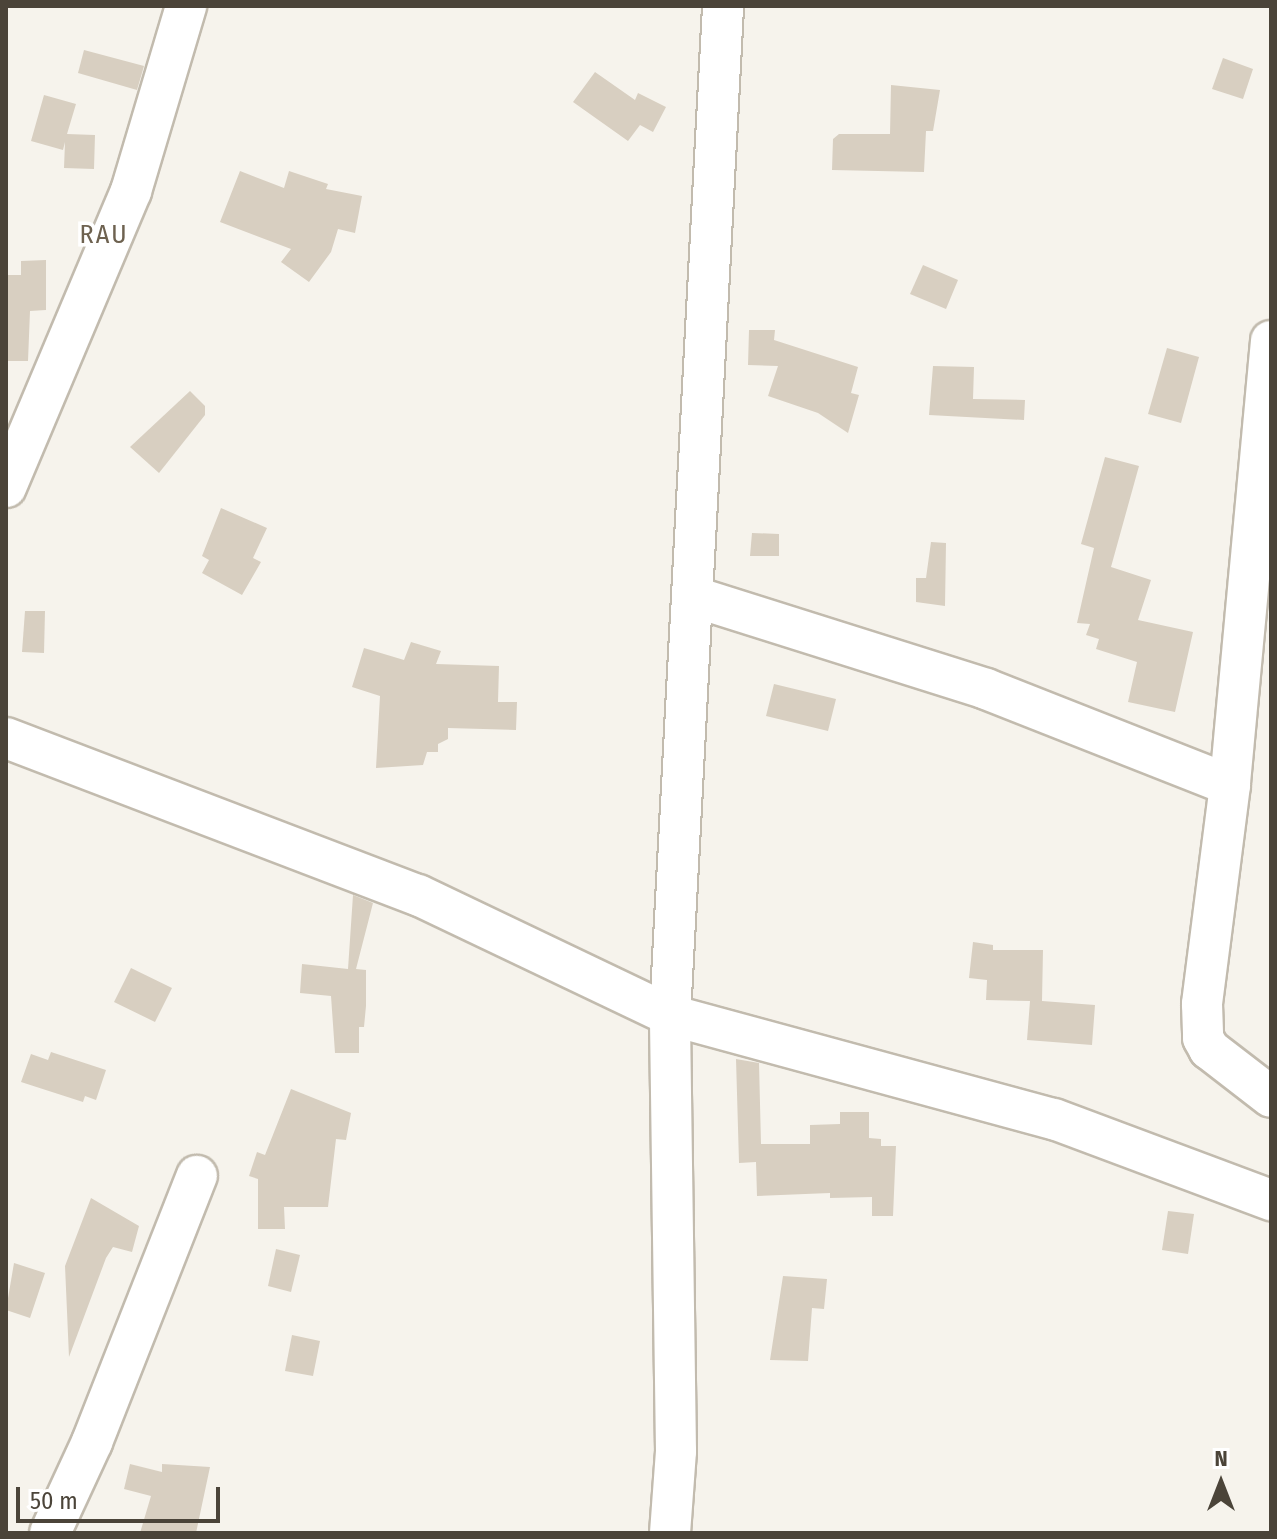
<!DOCTYPE html>
<html>
<head>
<meta charset="utf-8">
<style>
  body { margin:0 }
  #map { position:relative; width:1277px; height:1539px; overflow:hidden; background:#f6f3ec; font-family:"Fira Sans Condensed",sans-serif }
  div>[style] { position:absolute }
  .building>* { inset:0; background:#d8cfc1 }
  .roads { filter:drop-shadow(2px 0 #c2bbae) drop-shadow(-2px 0 #c2bbae) drop-shadow(0 2px #c2bbae) drop-shadow(0 -2px #c2bbae) }
  .minor>* { height:40px; margin:-20px; padding:0 20px; transform-origin:20px; border-radius:20px; background:#fff }
  span { translate:-50% -50%; white-space:nowrap; text-align:center; line-height:1.15; -webkit-text-stroke:7px #fff; paint-order:stroke }
  .quarter-label { font-size:26px; color:#6e6250; letter-spacing:2px }
  .frame { position:absolute; inset:0; border:8px solid #4b4439; pointer-events:none }
  .north { position:absolute; left:1181px; top:1443px; width:80px; height:80px; -webkit-text-stroke:6px #fff; paint-order:stroke; rotate:0deg; font-size:22px; font-weight:700; line-height:32px; text-align:center; color:#4b4439 }
  .north::after { content:''; display:block; margin:auto; width:28px; height:36px; background:#4b4439; clip-path:polygon(50% 0,100% 100%,50% 72%,0 100%) }
  .scale { position:absolute; left:16px; top:1487px; width:204px; height:36px; box-sizing:border-box; border:4px solid #4b4439; border-top:0; padding-left:10px; font-size:24px; line-height:28px; white-space:nowrap; color:#4b4439; -webkit-text-stroke:6px #fff; paint-order:stroke }
</style>
</head>
<body>
<div id="map">
  <div class="building">
    <div style="clip-path:polygon(84px 50px,144px 66px,137px 90px,78px 73px)"></div>
    <div style="clip-path:polygon(1223px 58px,1253px 69px,1243px 99px,1212px 89px)"></div>
    <div style="clip-path:polygon(595px 72px,635px 100px,638px 93px,666px 107px,653px 132px,640px 125px,628px 141px,573px 102px)"></div>
    <div style="clip-path:polygon(891px 85px,940px 90px,933px 131px,926px 131px,924px 172px,832px 170px,833px 139px,839px 134px,890px 134px)"></div>
    <div style="clip-path:polygon(44px 95px,76px 104px,67px 134px,95px 135px,94px 169px,64px 168px,65px 142px,63px 150px,31px 141px)"></div>
    <div style="clip-path:polygon(240px 171px,284px 188px,289px 171px,328px 184px,326px 189px,362px 196px,355px 233px,338px 229px,331px 252px,309px 282px,281px 262px,291px 249px,220px 222px)"></div>
    <div style="clip-path:polygon(46px 260px,46px 310px,30px 311px,28px 361px,6px 361px,6px 275px,21px 275px,21px 261px)"></div>
    <div style="clip-path:polygon(923px 265px,958px 280px,946px 309px,910px 294px)"></div>
    <div style="clip-path:polygon(749px 330px,775px 330px,774px 340px,858px 367px,851px 393px,859px 395px,848px 433px,818px 413px,768px 396px,778px 366px,748px 365px)"></div>
    <div style="clip-path:polygon(1167px 348px,1199px 357px,1181px 423px,1148px 414px)"></div>
    <div style="clip-path:polygon(933px 366px,974px 367px,973px 399px,1025px 400px,1024px 420px,929px 415px)"></div>
    <div style="clip-path:polygon(190px 391px,205px 406px,205px 415px,159px 473px,130px 447px)"></div>
    <div style="clip-path:polygon(1105px 457px,1139px 466px,1111px 567px,1151px 580px,1138px 620px,1193px 632px,1175px 712px,1128px 702px,1137px 662px,1096px 649px,1099px 639px,1086px 635px,1090px 624px,1077px 623px,1094px 548px,1081px 544px)"></div>
    <div style="clip-path:polygon(221px 508px,267px 528px,253px 558px,261px 562px,242px 595px,202px 573px,209px 560px,202px 556px)"></div>
    <div style="clip-path:polygon(752px 533px,779px 534px,779px 556px,750px 556px)"></div>
    <div style="clip-path:polygon(931px 542px,946px 543px,945px 606px,916px 602px,916px 578px,926px 578px)"></div>
    <div style="clip-path:polygon(25px 611px,45px 611px,44px 653px,22px 652px)"></div>
    <div style="clip-path:polygon(411px 642px,441px 651px,436px 664px,499px 666px,498px 702px,517px 702px,516px 730px,448px 728px,448px 739px,438px 744px,438px 752px,427px 752px,423px 765px,376px 768px,380px 696px,352px 687px,364px 648px,404px 660px)"></div>
    <div style="clip-path:polygon(774px 684px,836px 699px,828px 731px,766px 716px)"></div>
    <div style="clip-path:polygon(353px 895px,373px 903px,356px 969px,366px 970px,366px 1006px,364px 1027px,359px 1027px,359px 1053px,335px 1053px,331px 996px,300px 993px,302px 964px,348px 969px)"></div>
    <div style="clip-path:polygon(973px 942px,993px 945px,993px 950px,1043px 950px,1042px 1001px,1095px 1005px,1092px 1045px,1027px 1040px,1030px 1001px,986px 1000px,987px 980px,969px 978px)"></div>
    <div style="clip-path:polygon(131px 968px,172px 988px,155px 1022px,114px 1002px)"></div>
    <div style="clip-path:polygon(51px 1052px,106px 1070px,96px 1100px,85px 1096px,83px 1102px,21px 1082px,31px 1054px,48px 1060px)"></div>
    <div style="clip-path:polygon(736px 1059px,759px 1063px,761px 1144px,810px 1144px,810px 1125px,840px 1124px,840px 1112px,869px 1112px,869px 1138px,881px 1139px,881px 1146px,896px 1146px,893px 1216px,872px 1216px,872px 1197px,830px 1198px,830px 1193px,757px 1196px,756px 1162px,739px 1163px)"></div>
    <div style="clip-path:polygon(291px 1089px,351px 1113px,346px 1140px,336px 1139px,328px 1207px,284px 1207px,285px 1229px,258px 1229px,258px 1179px,249px 1176px,257px 1152px,265px 1155px)"></div>
    <div style="clip-path:polygon(91px 1198px,139px 1226px,132px 1252px,113px 1247px,106px 1258px,69px 1357px,65px 1266px)"></div>
    <div style="clip-path:polygon(1168px 1211px,1194px 1214px,1188px 1254px,1162px 1250px)"></div>
    <div style="clip-path:polygon(276px 1249px,300px 1255px,291px 1292px,268px 1286px)"></div>
    <div style="clip-path:polygon(14px 1263px,45px 1273px,30px 1318px,6px 1310px)"></div>
    <div style="clip-path:polygon(783px 1276px,827px 1279px,824px 1309px,812px 1308px,808px 1361px,770px 1360px)"></div>
    <div style="clip-path:polygon(292px 1335px,320px 1341px,313px 1376px,285px 1371px)"></div>
    <div style="clip-path:polygon(130px 1464px,162px 1472px,162px 1464px,210px 1467px,196px 1533px,140px 1533px,151px 1496px,124px 1489px)"></div>
  </div>
  <div class="roads">
    <div class="minor">
      <div style="left:1271px;top:341px;width:446px;rotate:95.3deg"></div>
      <div style="left:1230px;top:785px;width:221px;rotate:97.3deg"></div>
      <div style="left:1202px;top:1004px;width:34px;rotate:88deg"></div>
      <div style="left:1203px;top:1038px;width:13px;rotate:61deg"></div>
      <div style="left:1209px;top:1049px;width:78px;rotate:37.7deg"></div>
      <div style="left:6px;top:487px;width:321px;rotate:-67.1deg"></div>
      <div style="left:131px;top:191px;width:193px;rotate:-73.4deg"></div>
      <div style="left:695px;top:597px;width:305px;rotate:17.5deg"></div>
      <div style="left:986px;top:689px;width:262px;rotate:21.5deg"></div>
      <div style="left:6px;top:738px;width:441px;rotate:20.9deg"></div>
      <div style="left:418px;top:895px;width:279px;rotate:25.5deg"></div>
      <div style="left:670px;top:1015px;width:398px;rotate:15.2deg"></div>
      <div style="left:1054px;top:1119px;width:232px;rotate:20.5deg"></div>
      <div style="left:50px;top:1533px;width:100px;rotate:-65.2deg"></div>
      <div style="left:92px;top:1442px;width:286px;rotate:-68.5deg"></div>
      <div style="left:670px;top:1533px;width:82px;rotate:-85.8deg"></div>
      <div style="left:676px;top:1451px;width:436px;rotate:-90.8deg"></div>
      <div style="left:670px;top:1015px;width:1010px;rotate:-86.99deg"></div>
    </div>
  </div>
  <div class="quarter-label">
    <span style="left:104px;top:235px">RAU</span>
  </div>
  <div class="frame"></div>
  <div class="north">N</div>
  <div class="scale">50 m</div>
</div>
</body>
</html>
